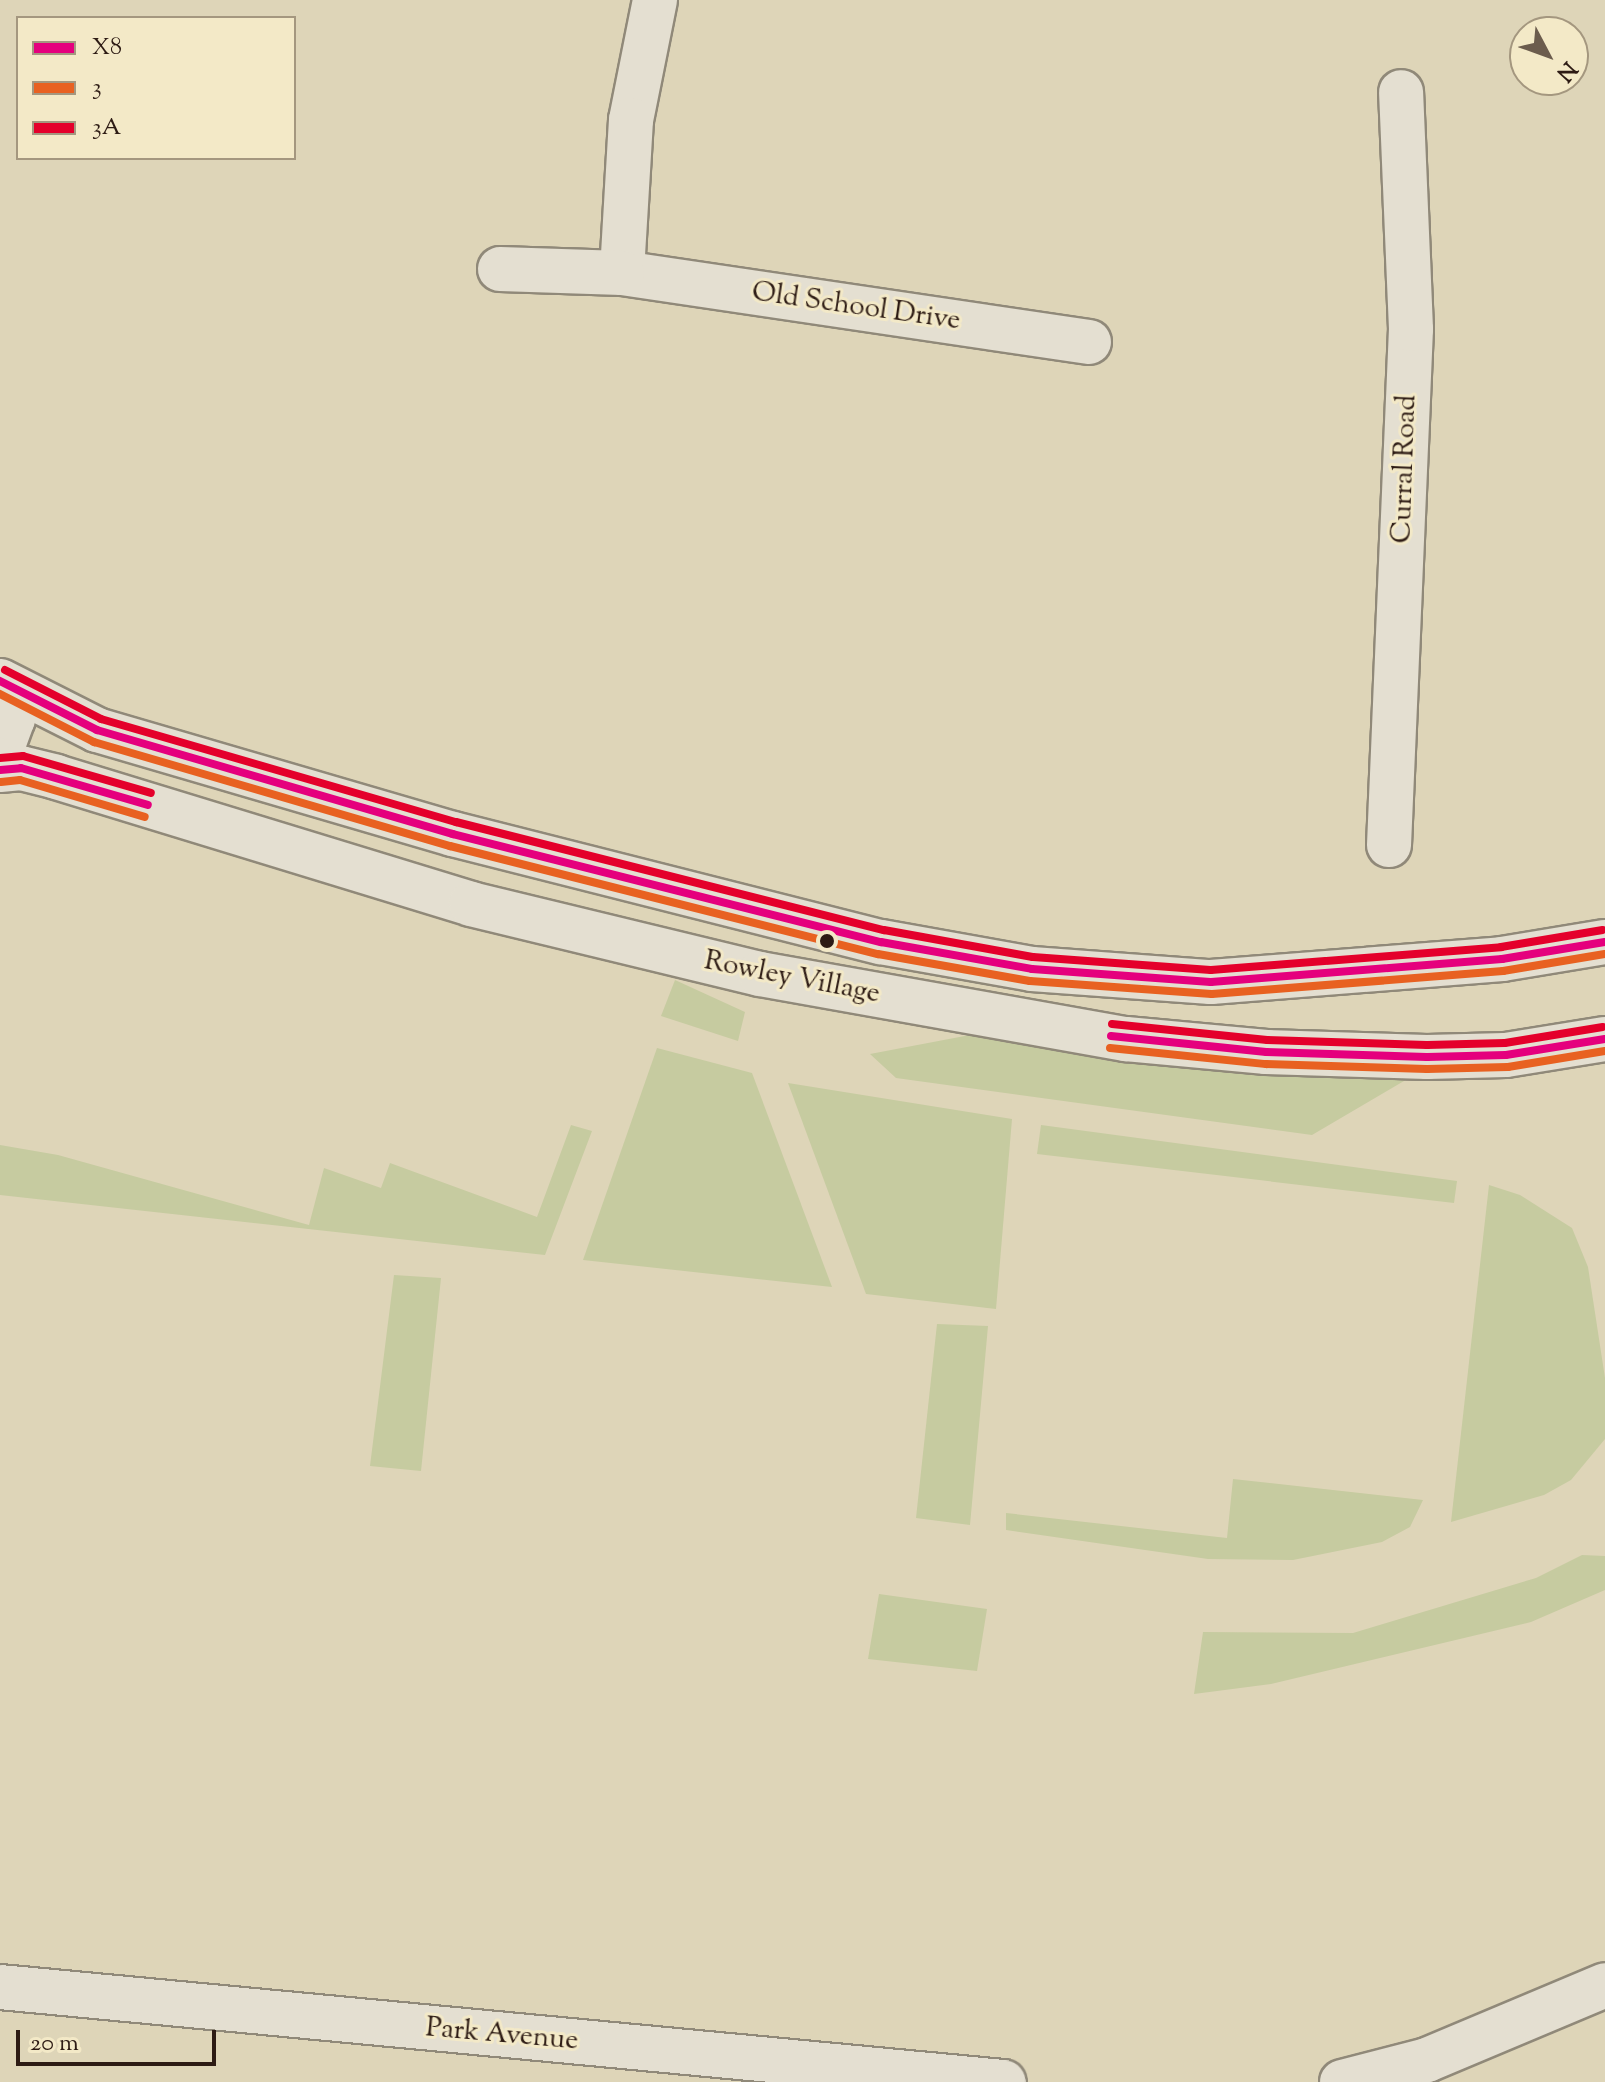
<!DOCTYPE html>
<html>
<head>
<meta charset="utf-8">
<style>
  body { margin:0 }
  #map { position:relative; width:1605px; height:2082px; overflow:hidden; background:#ded5b8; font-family:"Sorts Mill Goudy",serif }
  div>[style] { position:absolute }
  .green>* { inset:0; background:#c6cba0 }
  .roads { filter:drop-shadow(2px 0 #908979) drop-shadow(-2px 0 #908979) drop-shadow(0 2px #908979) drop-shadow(0 -2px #908979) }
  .minor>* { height:44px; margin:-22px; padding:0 22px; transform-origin:22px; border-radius:22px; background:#e4dfd1 }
  .secondary>* { height:44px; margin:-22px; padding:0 22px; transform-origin:22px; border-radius:22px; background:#e4dfd1 }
  .bus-1>* { height:8px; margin:-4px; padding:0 4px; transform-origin:4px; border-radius:4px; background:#e5007d }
  .bus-2>* { height:8px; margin:-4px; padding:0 4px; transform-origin:4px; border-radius:4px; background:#e86121 }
  .bus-3>* { height:8px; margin:-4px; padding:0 4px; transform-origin:4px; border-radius:4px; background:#e4002b }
  .dots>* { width:22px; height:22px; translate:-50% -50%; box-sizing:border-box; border:4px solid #f3e9c7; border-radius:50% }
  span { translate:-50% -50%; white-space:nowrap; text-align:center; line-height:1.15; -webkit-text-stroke:6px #f3e9c7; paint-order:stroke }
  .street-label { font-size:28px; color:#2d1b14 }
  .legend { position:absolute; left:16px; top:16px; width:280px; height:144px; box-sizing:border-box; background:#f3e9c7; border:2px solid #a4977f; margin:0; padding:10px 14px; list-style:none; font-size:24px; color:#2d1b14 }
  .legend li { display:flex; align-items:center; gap:16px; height:40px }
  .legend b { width:40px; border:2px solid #a4977f }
  .north { position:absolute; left:1509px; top:16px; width:80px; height:80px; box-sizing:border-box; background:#f3e9c7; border:2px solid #a4977f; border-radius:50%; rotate:131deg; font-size:22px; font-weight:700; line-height:32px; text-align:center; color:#2d1b14 }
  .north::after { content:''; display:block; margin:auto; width:28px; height:36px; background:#6b5c4d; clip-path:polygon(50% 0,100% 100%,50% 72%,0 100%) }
  .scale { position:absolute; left:16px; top:2030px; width:200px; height:36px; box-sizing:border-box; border:4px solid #2d1b14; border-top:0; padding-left:10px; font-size:24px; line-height:28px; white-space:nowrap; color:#2d1b14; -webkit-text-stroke:6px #f3e9c7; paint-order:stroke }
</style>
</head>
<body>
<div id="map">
  <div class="green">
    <div style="clip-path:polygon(675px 980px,745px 1012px,738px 1041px,661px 1016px)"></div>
    <div style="clip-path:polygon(970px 1035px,1201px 1065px,1421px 1071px,1312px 1135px,896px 1078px,870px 1054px)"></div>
    <div style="clip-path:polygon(657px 1048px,752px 1073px,832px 1287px,583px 1260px)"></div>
    <div style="clip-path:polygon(788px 1083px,1012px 1119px,996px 1309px,866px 1294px)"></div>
    <div style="clip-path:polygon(571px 1125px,592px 1131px,545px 1255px,0 1195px,0 1145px,58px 1155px,309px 1225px,324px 1168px,381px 1188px,390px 1163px,537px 1217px)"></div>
    <div style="clip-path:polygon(1041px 1125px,1457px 1181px,1454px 1203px,1037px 1154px)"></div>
    <div style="clip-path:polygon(1489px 1185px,1520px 1195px,1572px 1228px,1588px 1267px,1605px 1378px,1605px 1439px,1571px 1480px,1544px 1495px,1451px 1522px)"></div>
    <div style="clip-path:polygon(394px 1275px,441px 1278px,421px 1471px,370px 1466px)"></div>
    <div style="clip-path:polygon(937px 1324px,988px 1326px,970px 1525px,916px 1518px)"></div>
    <div style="clip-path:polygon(1233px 1479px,1423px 1500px,1410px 1527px,1382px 1542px,1293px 1560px,1208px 1559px,1006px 1530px,1006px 1513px,1227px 1538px)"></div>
    <div style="clip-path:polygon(1582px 1555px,1605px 1556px,1605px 1590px,1531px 1622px,1271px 1684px,1194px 1694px,1203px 1632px,1353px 1633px,1536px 1578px)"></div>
    <div style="clip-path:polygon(879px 1594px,987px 1609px,977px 1671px,868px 1659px)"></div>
  </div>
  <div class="roads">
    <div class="minor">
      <div style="left:655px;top:0;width:122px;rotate:101.3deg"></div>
      <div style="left:631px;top:120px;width:153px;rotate:93.4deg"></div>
      <div style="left:622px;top:273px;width:472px;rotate:8.4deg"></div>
      <div style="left:500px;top:269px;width:122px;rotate:1.9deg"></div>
      <div style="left:1389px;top:845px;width:516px;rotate:-87.56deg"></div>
      <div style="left:1411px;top:329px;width:237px;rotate:-92.4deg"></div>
      <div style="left:0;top:1987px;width:1008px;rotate:5.41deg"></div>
      <div style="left:1342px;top:2082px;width:88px;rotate:-14.5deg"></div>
      <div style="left:1427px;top:2060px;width:193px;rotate:-22.8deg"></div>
    </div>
    <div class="secondary">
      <div style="left:0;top:681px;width:109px;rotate:26.8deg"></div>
      <div style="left:97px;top:730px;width:371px;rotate:16.3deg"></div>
      <div style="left:453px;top:834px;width:441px;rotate:14.2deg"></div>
      <div style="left:881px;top:942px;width:153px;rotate:10.1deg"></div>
      <div style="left:1032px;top:969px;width:179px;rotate:4.2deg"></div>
      <div style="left:1211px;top:982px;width:292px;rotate:-4.5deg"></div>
      <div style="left:1502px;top:959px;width:104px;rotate:-9.4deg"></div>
      <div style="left:0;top:754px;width:37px;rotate:-70deg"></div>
      <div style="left:13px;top:719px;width:39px;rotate:-108deg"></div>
      <div style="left:0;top:770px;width:21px;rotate:-5deg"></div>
      <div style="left:21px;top:768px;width:36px;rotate:14deg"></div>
      <div style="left:56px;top:777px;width:434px;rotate:17deg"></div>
      <div style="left:471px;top:904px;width:297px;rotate:13.6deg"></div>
      <div style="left:760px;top:974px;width:372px;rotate:10.1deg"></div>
      <div style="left:1126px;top:1039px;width:141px;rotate:5.3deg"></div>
      <div style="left:1266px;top:1052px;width:161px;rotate:1.8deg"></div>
      <div style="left:1427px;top:1057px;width:79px;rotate:-1.5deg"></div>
      <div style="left:1506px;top:1055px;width:100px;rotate:-9.2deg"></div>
    </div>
  </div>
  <div class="bus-1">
    <div style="left:0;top:681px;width:109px;rotate:26.8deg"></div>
    <div style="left:97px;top:730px;width:371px;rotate:16.3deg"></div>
    <div style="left:453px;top:834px;width:441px;rotate:14.2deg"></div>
    <div style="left:881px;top:942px;width:153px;rotate:10.1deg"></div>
    <div style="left:1032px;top:969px;width:179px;rotate:4.2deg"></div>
    <div style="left:1211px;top:982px;width:292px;rotate:-4.5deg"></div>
    <div style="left:1502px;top:959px;width:104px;rotate:-9.4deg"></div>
    <div style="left:0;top:770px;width:21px;rotate:-5deg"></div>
    <div style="left:21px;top:768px;width:132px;rotate:16.2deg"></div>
    <div style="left:1111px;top:1036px;width:156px;rotate:5.9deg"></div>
    <div style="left:1266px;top:1052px;width:161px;rotate:1.8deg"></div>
    <div style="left:1427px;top:1057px;width:79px;rotate:-1.5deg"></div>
    <div style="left:1506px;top:1055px;width:100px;rotate:-9.2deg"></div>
  </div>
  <div class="bus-2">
    <div style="left:0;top:694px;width:106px;rotate:27.1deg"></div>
    <div style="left:94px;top:742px;width:371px;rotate:16.3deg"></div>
    <div style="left:450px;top:846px;width:441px;rotate:14.2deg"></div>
    <div style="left:878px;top:954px;width:154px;rotate:10.1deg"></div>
    <div style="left:1030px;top:981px;width:182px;rotate:4.1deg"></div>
    <div style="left:1212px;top:994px;width:292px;rotate:-4.5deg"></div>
    <div style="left:1503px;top:971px;width:103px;rotate:-9.5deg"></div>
    <div style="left:1px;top:782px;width:19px;rotate:-6deg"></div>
    <div style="left:20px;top:780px;width:130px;rotate:16.5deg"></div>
    <div style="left:1110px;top:1048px;width:157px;rotate:5.9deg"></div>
    <div style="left:1266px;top:1064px;width:161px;rotate:1.8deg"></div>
    <div style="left:1427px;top:1069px;width:81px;rotate:-1.4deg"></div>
    <div style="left:1508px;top:1067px;width:98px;rotate:-9.4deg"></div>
  </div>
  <div class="bus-3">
    <div style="left:5px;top:670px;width:108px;rotate:27deg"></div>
    <div style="left:101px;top:719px;width:370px;rotate:16.2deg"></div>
    <div style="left:456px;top:822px;width:441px;rotate:14.2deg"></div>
    <div style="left:884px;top:930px;width:151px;rotate:10.3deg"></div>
    <div style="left:1033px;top:957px;width:178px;rotate:4.2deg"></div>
    <div style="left:1211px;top:970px;width:291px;rotate:-4.5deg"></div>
    <div style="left:1501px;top:947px;width:103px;rotate:-9.5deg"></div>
    <div style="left:0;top:758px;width:23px;rotate:-5deg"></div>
    <div style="left:23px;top:756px;width:133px;rotate:16.1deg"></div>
    <div style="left:1112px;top:1024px;width:156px;rotate:5.9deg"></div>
    <div style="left:1267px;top:1040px;width:160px;rotate:1.8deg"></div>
    <div style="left:1427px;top:1045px;width:78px;rotate:-1.5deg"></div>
    <div style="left:1505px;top:1043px;width:99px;rotate:-9.3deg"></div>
  </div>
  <div class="dots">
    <div style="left:827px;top:941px;background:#2d1b14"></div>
  </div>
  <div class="street-label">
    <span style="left:856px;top:307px;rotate:8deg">Old School Drive</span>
    <span style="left:1405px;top:469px;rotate:-88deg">Curral Road</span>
    <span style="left:792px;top:978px;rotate:11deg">Rowley Village</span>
    <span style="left:502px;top:2035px;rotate:5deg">Park Avenue</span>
  </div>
  <ul class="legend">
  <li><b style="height:10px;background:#e5007d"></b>X8</li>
  <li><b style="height:10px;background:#e86121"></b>3</li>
  <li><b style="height:10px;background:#e4002b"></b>3A</li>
  </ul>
  <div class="north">N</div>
  <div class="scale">20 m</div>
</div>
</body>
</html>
